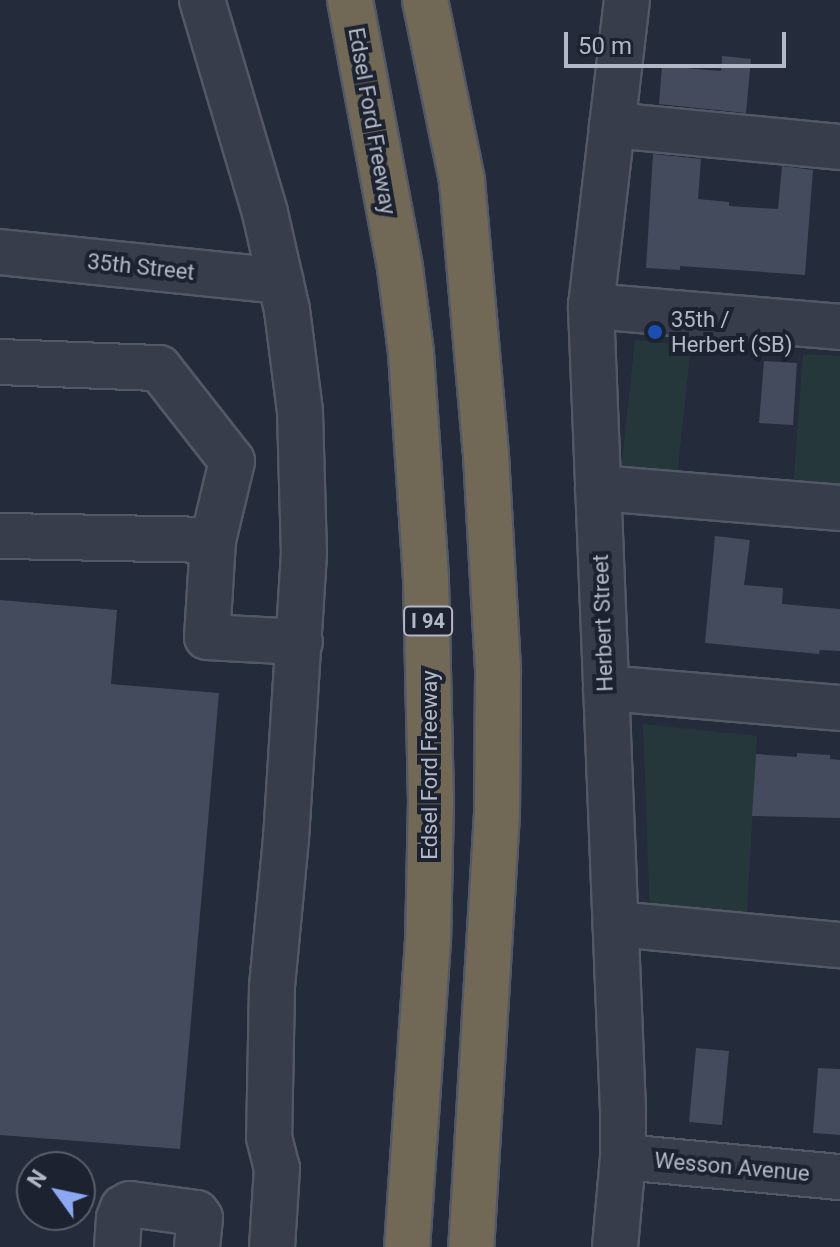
<!DOCTYPE html>
<html>
<head>
<meta charset="utf-8">
<style>
  body { margin:0 }
  #map { position:relative; width:840px; height:1247px; overflow:hidden; background:#242b3b; font-family:Roboto,sans-serif }
  div>[style] { position:absolute }
  .green>* { inset:0; background:#26373c }
  .building>* { inset:0; background:#434b5c }
  .roads { filter:drop-shadow(2px 0 #535866) drop-shadow(-2px 0 #535866) drop-shadow(0 2px #535866) drop-shadow(0 -2px #535866) }
  .minor>* { height:44px; margin:-22px; padding:0 22px; transform-origin:22px; border-radius:22px; background:#383d4b }
  .highway>* { height:44px; margin:-22px; padding:0 22px; transform-origin:22px; border-radius:22px; background:#716955 }
  .dots>* { width:22px; height:22px; translate:-50% -50%; box-sizing:border-box; border:4px solid #1d2230; border-radius:50% }
  span { translate:-50% -50%; white-space:nowrap; text-align:center; line-height:1.15; -webkit-text-stroke:8px #1d2230; paint-order:stroke }
  .shield-label span { padding:2px 6px; background:#1d2230; border:2px solid; border-radius:6px; -webkit-text-stroke-width:0 }
  .shield-label { font-size:20px; color:#b3b8c6; font-weight:700 }
  .street-label { font-size:22px; color:#b3b8c6 }
  .poi-label { font-size:22px; color:#b3b8c6 }
  .left { translate:0 -50%; text-align:left }
  .north { position:absolute; left:16px; top:1151px; width:80px; height:80px; box-sizing:border-box; background:#1d2230; border:2px solid #595e6c; border-radius:50%; rotate:303deg; font-size:22px; font-weight:700; line-height:32px; text-align:center; color:#b3b8c6 }
  .north::after { content:''; display:block; margin:auto; width:28px; height:36px; background:#8da8f2; clip-path:polygon(50% 0,100% 100%,50% 72%,0 100%) }
  .scale { position:absolute; left:564px; top:32px; width:222px; height:36px; box-sizing:border-box; border:4px solid #b3b8c6; border-top:0; padding-left:10px; font-size:24px; line-height:28px; white-space:nowrap; color:#b3b8c6; -webkit-text-stroke:6px #1d2230; paint-order:stroke }
</style>
</head>
<body>
<div id="map">
  <div class="green">
    <div style="clip-path:polygon(635px 340px,691px 346px,677px 477px,621px 471px)"></div>
    <div style="clip-path:polygon(803px 354px,840px 356px,840px 493px,793px 489px)"></div>
    <div style="clip-path:polygon(643px 724px,757px 736px,746px 930px,650px 918px)"></div>
  </div>
  <div class="building">
    <div style="clip-path:polygon(722px 56px,751px 59px,746px 113px,659px 104px,662px 66px,721px 71px)"></div>
    <div style="clip-path:polygon(653px 154px,701px 159px,698px 199px,729px 202px,729px 206px,778px 209px,782px 166px,813px 170px,805px 275px,680px 266px,680px 270px,646px 268px)"></div>
    <div style="clip-path:polygon(764px 361px,797px 363px,793px 425px,759px 423px)"></div>
    <div style="clip-path:polygon(715px 536px,750px 540px,744px 585px,783px 588px,782px 604px,840px 609px,840px 651px,820px 650px,819px 654px,705px 643px)"></div>
    <div style="clip-path:polygon(0 600px,117px 610px,111px 684px,219px 693px,180px 1149px,0 1135px)"></div>
    <div style="clip-path:polygon(797px 753px,830px 755px,830px 759px,840px 760px,840px 818px,752px 816px,756px 754px,797px 757px)"></div>
    <div style="clip-path:polygon(696px 1048px,729px 1051px,722px 1125px,689px 1122px)"></div>
    <div style="clip-path:polygon(818px 1068px,840px 1069px,840px 1135px,813px 1133px)"></div>
  </div>
  <div class="roads">
    <div class="minor">
      <div style="left:202px;top:0;width:222px;rotate:73.5deg"></div>
      <div style="left:265px;top:213px;width:99px;rotate:77.2deg"></div>
      <div style="left:287px;top:310px;width:103px;rotate:82.7deg"></div>
      <div style="left:300px;top:412px;width:141px;rotate:88.4deg"></div>
      <div style="left:304px;top:553px;width:286px;rotate:93.6deg"></div>
      <div style="left:286px;top:838px;width:150px;rotate:95.4deg"></div>
      <div style="left:272px;top:987px;width:150px;rotate:91.1deg"></div>
      <div style="left:269px;top:1137px;width:32px;rotate:76deg"></div>
      <div style="left:277px;top:1168px;width:79px;rotate:93.6deg"></div>
      <div style="left:612px;top:125px;width:229px;rotate:5.5deg"></div>
      <div style="left:0;top:252px;width:282px;rotate:5.9deg"></div>
      <div style="left:591px;top:306px;width:250px;rotate:4.8deg"></div>
      <div style="left:0;top:362px;width:159px;rotate:2.2deg"></div>
      <div style="left:159px;top:368px;width:118px;rotate:51.9deg"></div>
      <div style="left:232px;top:461px;width:81px;rotate:103.5deg"></div>
      <div style="left:213px;top:540px;width:213px;rotate:-178.9deg"></div>
      <div style="left:598px;top:488px;width:243px;rotate:4.7deg"></div>
      <div style="left:213px;top:540px;width:97px;rotate:93.5deg"></div>
      <div style="left:207px;top:637px;width:93px;rotate:3.1deg"></div>
      <div style="left:606px;top:688px;width:235px;rotate:4.9deg"></div>
      <div style="left:616px;top:924px;width:225px;rotate:5.4deg"></div>
      <div style="left:623px;top:1157px;width:218px;rotate:5.3deg"></div>
      <div style="left:117px;top:1247px;width:29px;rotate:-86deg"></div>
      <div style="left:119px;top:1218px;width:11px;rotate:-68deg"></div>
      <div style="left:123px;top:1208px;width:8px;rotate:-30deg"></div>
      <div style="left:130px;top:1204px;width:67px;rotate:7.8deg"></div>
      <div style="left:196px;top:1213px;width:6px;rotate:51deg"></div>
      <div style="left:200px;top:1218px;width:29px;rotate:96deg"></div>
      <div style="left:615px;top:1247px;width:90px;rotate:-84.9deg"></div>
      <div style="left:623px;top:1157px;width:46px;rotate:-90deg"></div>
      <div style="left:623px;top:1111px;width:806px;rotate:-92.28deg"></div>
      <div style="left:591px;top:306px;width:308px;rotate:-83.3deg"></div>
    </div>
    <div class="highway">
      <div style="left:350px;top:0;width:273px;rotate:79.4deg"></div>
      <div style="left:400px;top:268px;width:86px;rotate:82.6deg"></div>
      <div style="left:411px;top:353px;width:228px;rotate:86.2deg"></div>
      <div style="left:426px;top:581px;width:219px;rotate:88.7deg"></div>
      <div style="left:431px;top:800px;width:140px;rotate:91.2deg"></div>
      <div style="left:428px;top:940px;width:308px;rotate:93.9deg"></div>
      <div style="left:425px;top:0;width:185px;rotate:78.4deg"></div>
      <div style="left:462px;top:181px;width:275px;rotate:85deg"></div>
      <div style="left:486px;top:455px;width:218px;rotate:86.8deg"></div>
      <div style="left:498px;top:673px;width:140px;rotate:90.4deg"></div>
      <div style="left:497px;top:813px;width:435px;rotate:93.4deg"></div>
    </div>
  </div>
  <div class="dots">
    <div style="left:655px;top:332px;background:#1a4fb4"></div>
  </div>
  <div class="shield-label">
    <span style="left:428px;top:621px">I 94</span>
  </div>
  <div class="street-label">
    <span style="left:372px;top:121px;rotate:80deg">Edsel Ford Freeway</span>
    <span style="left:141px;top:267px;rotate:6deg">35th Street</span>
    <span style="left:603px;top:623px;rotate:-92deg">Herbert Street</span>
    <span style="left:430px;top:765px;rotate:-90deg">Edsel Ford Freeway</span>
    <span style="left:732px;top:1167px;rotate:5deg">Wesson Avenue</span>
  </div>
  <div class="poi-label">
    <span class="left" style="left:671px;top:332px">35th /<br>Herbert (SB)</span>
  </div>
  <div class="north">N</div>
  <div class="scale">50 m</div>
</div>
</body>
</html>
